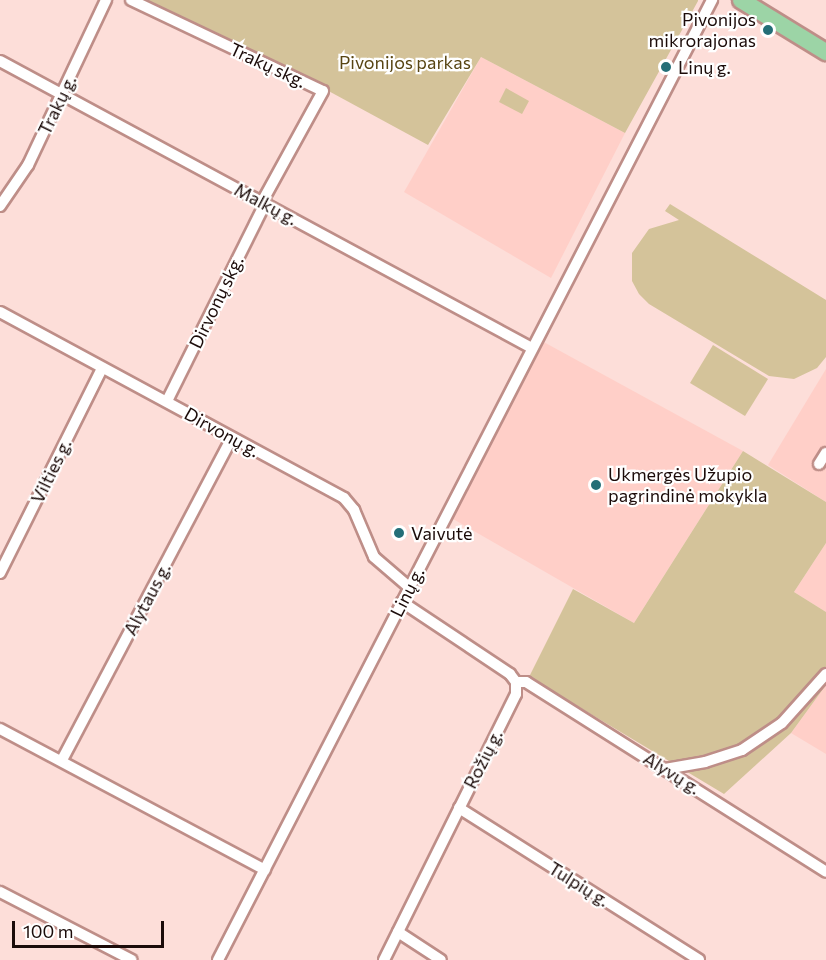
<!DOCTYPE html>
<html>
<head>
<meta charset="utf-8">
<style>
  body { margin:0 }
  #map { position:relative; width:826px; height:960px; overflow:hidden; background:#fdded9; font-family:Commissioner,sans-serif }
  div>[style] { position:absolute }
  .built>* { inset:0; background:#ffcfc8 }
  .green>* { inset:0; background:#d4c39a }
  .roads { filter:drop-shadow(2px 0 #be8e88) drop-shadow(-2px 0 #be8e88) drop-shadow(0 2px #be8e88) drop-shadow(0 -2px #be8e88) }
  .street>* { height:10px; margin:-5px; padding:0 5px; transform-origin:5px; border-radius:5px; background:#fff }
  .primary>* { height:16px; margin:-8px; padding:0 8px; transform-origin:8px; border-radius:8px; background:#9cd4a6 }
  .dots>* { width:16px; height:16px; translate:-50% -50%; box-sizing:border-box; border:3px solid #fff; border-radius:50% }
  span { translate:-50% -50%; white-space:nowrap; text-align:center; line-height:1.15; -webkit-text-stroke:4.5px #fff; paint-order:stroke }
  .poi-label { font-size:18px; color:#1b0b09 }
  .right { translate:-100% -50%; text-align:right }
  .left { translate:0 -50%; text-align:left }
  .park-label { font-size:18px; color:#584513 }
  .street-label { font-size:18px; color:#1b0b09 }
  .scale { position:absolute; left:12px; top:921px; width:152px; height:27px; box-sizing:border-box; border:3px solid #1b0b09; border-top:0; padding-left:8px; font-size:18px; line-height:21px; white-space:nowrap; color:#1b0b09; -webkit-text-stroke:4px #fff; paint-order:stroke }
</style>
</head>
<body>
<div id="map">
  <div class="built">
    <div style="clip-path:polygon(481px 57px,625px 133px,551px 278px,404px 192px)"></div>
    <div style="clip-path:polygon(540px 340px,743px 451px,634px 623px,453px 519px)"></div>
    <div style="clip-path:polygon(826px 369px,826px 502px,768px 465px)"></div>
    <div style="clip-path:polygon(826px 543px,826px 612px,794px 592px)"></div>
    <div style="clip-path:polygon(826px 685px,826px 754px,791px 733px)"></div>
  </div>
  <div class="green">
    <div style="clip-path:polygon(141px 0,698px 0,698px 1px,625px 133px,481px 57px,428px 145px,323px 88px)"></div>
    <div style="clip-path:polygon(506px 88px,529px 101px,522px 114px,499px 102px)"></div>
    <div style="clip-path:polygon(670px 204px,826px 300px,826px 357px,817px 368px,794px 379px,769px 376px,649px 304px,639px 294px,632px 281px,632px 253px,649px 229px,679px 220px,665px 211px)"></div>
    <div style="clip-path:polygon(713px 345px,768px 379px,745px 416px,690px 383px)"></div>
    <div style="clip-path:polygon(743px 451px,826px 502px,826px 543px,794px 592px,826px 612px,826px 685px,791px 733px,724px 794px,529px 677px,573px 589px,634px 623px)"></div>
  </div>
  <div class="roads">
    <div class="street">
      <div style="left:131px;top:0;width:212px;rotate:25.4deg"></div>
      <div style="left:323px;top:91px;width:127px;rotate:118.8deg"></div>
      <div style="left:0;top:61px;width:604px;rotate:28.35deg"></div>
      <div style="left:0;top:206px;width:50px;rotate:-55.7deg"></div>
      <div style="left:28px;top:165px;width:183px;rotate:-64.7deg"></div>
      <div style="left:0;top:312px;width:391px;rotate:28.4deg"></div>
      <div style="left:344px;top:498px;width:16px;rotate:50deg"></div>
      <div style="left:354px;top:510px;width:51px;rotate:66.9deg"></div>
      <div style="left:374px;top:557px;width:48px;rotate:40.7deg"></div>
      <div style="left:167px;top:401px;width:220px;rotate:-63.6deg"></div>
      <div style="left:819px;top:464px;width:13px;rotate:-58deg"></div>
      <div style="left:0;top:573px;width:229px;rotate:-63.5deg"></div>
      <div style="left:516px;top:682px;width:10px"></div>
      <div style="left:526px;top:682px;width:355px;rotate:32.3deg"></div>
      <div style="left:0;top:729px;width:300px;rotate:28deg"></div>
      <div style="left:62px;top:760px;width:364px;rotate:-62.2deg"></div>
      <div style="left:665px;top:769px;width:41px;rotate:-9.9deg"></div>
      <div style="left:705px;top:762px;width:39px;rotate:-18deg"></div>
      <div style="left:742px;top:750px;width:48px;rotate:-34deg"></div>
      <div style="left:782px;top:723px;width:66px;rotate:-48.1deg"></div>
      <div style="left:459px;top:808px;width:284px;rotate:32.3deg"></div>
      <div style="left:0;top:892px;width:148px;rotate:27.3deg"></div>
      <div style="left:398px;top:932px;width:51px;rotate:33.1deg"></div>
      <div style="left:218px;top:960px;width:1080px;rotate:-62.77deg"></div>
      <div style="left:384px;top:960px;width:297px;rotate:-63.6deg"></div>
      <div style="left:516px;top:694px;width:12px;rotate:-90deg"></div>
      <div style="left:516px;top:682px;width:10px;rotate:-127deg"></div>
      <div style="left:510px;top:674px;width:130px;rotate:-146.3deg"></div>
    </div>
    <div class="primary">
      <div style="left:741px;top:0;width:100px;rotate:31.5deg"></div>
    </div>
  </div>
  <div class="dots">
    <div style="left:768px;top:30px;background:#246e77"></div>
    <div style="left:666px;top:67px;background:#246e77"></div>
    <div style="left:596px;top:485px;background:#246e77"></div>
    <div style="left:399px;top:533px;background:#246e77"></div>
  </div>
  <div class="poi-label">
    <span class="right" style="left:756px;top:30px">Pivonijos<br>mikrorajonas</span>
    <span class="left" style="left:678px;top:67px">Linų g.</span>
    <span class="left" style="left:608px;top:485px">Ukmergės Užupio<br>pagrindinė mokykla</span>
    <span class="left" style="left:411px;top:533px">Vaivutė</span>
  </div>
  <div class="park-label">
    <span style="left:405px;top:62px">Pivonijos parkas</span>
  </div>
  <div class="street-label">
    <span style="left:268px;top:65px;rotate:25deg">Trakų skg.</span>
    <span style="left:57px;top:105px;rotate:-64deg">Trakų g.</span>
    <span style="left:266px;top:204px;rotate:28deg">Malkų g.</span>
    <span style="left:216px;top:302px;rotate:-64deg">Dirvonų skg.</span>
    <span style="left:222px;top:432px;rotate:29deg">Dirvonų g.</span>
    <span style="left:51px;top:471px;rotate:-64deg">Vilties g.</span>
    <span style="left:407px;top:592px;rotate:-63deg">Linų g.</span>
    <span style="left:147px;top:599px;rotate:-62deg">Alytaus g.</span>
    <span style="left:483px;top:759px;rotate:-63deg">Rožių g.</span>
    <span style="left:672px;top:773px;rotate:32deg">Alyvų g.</span>
    <span style="left:579px;top:884px;rotate:32deg">Tulpių g.</span>
  </div>
  <div class="scale">100 m</div>
</div>
</body>
</html>
